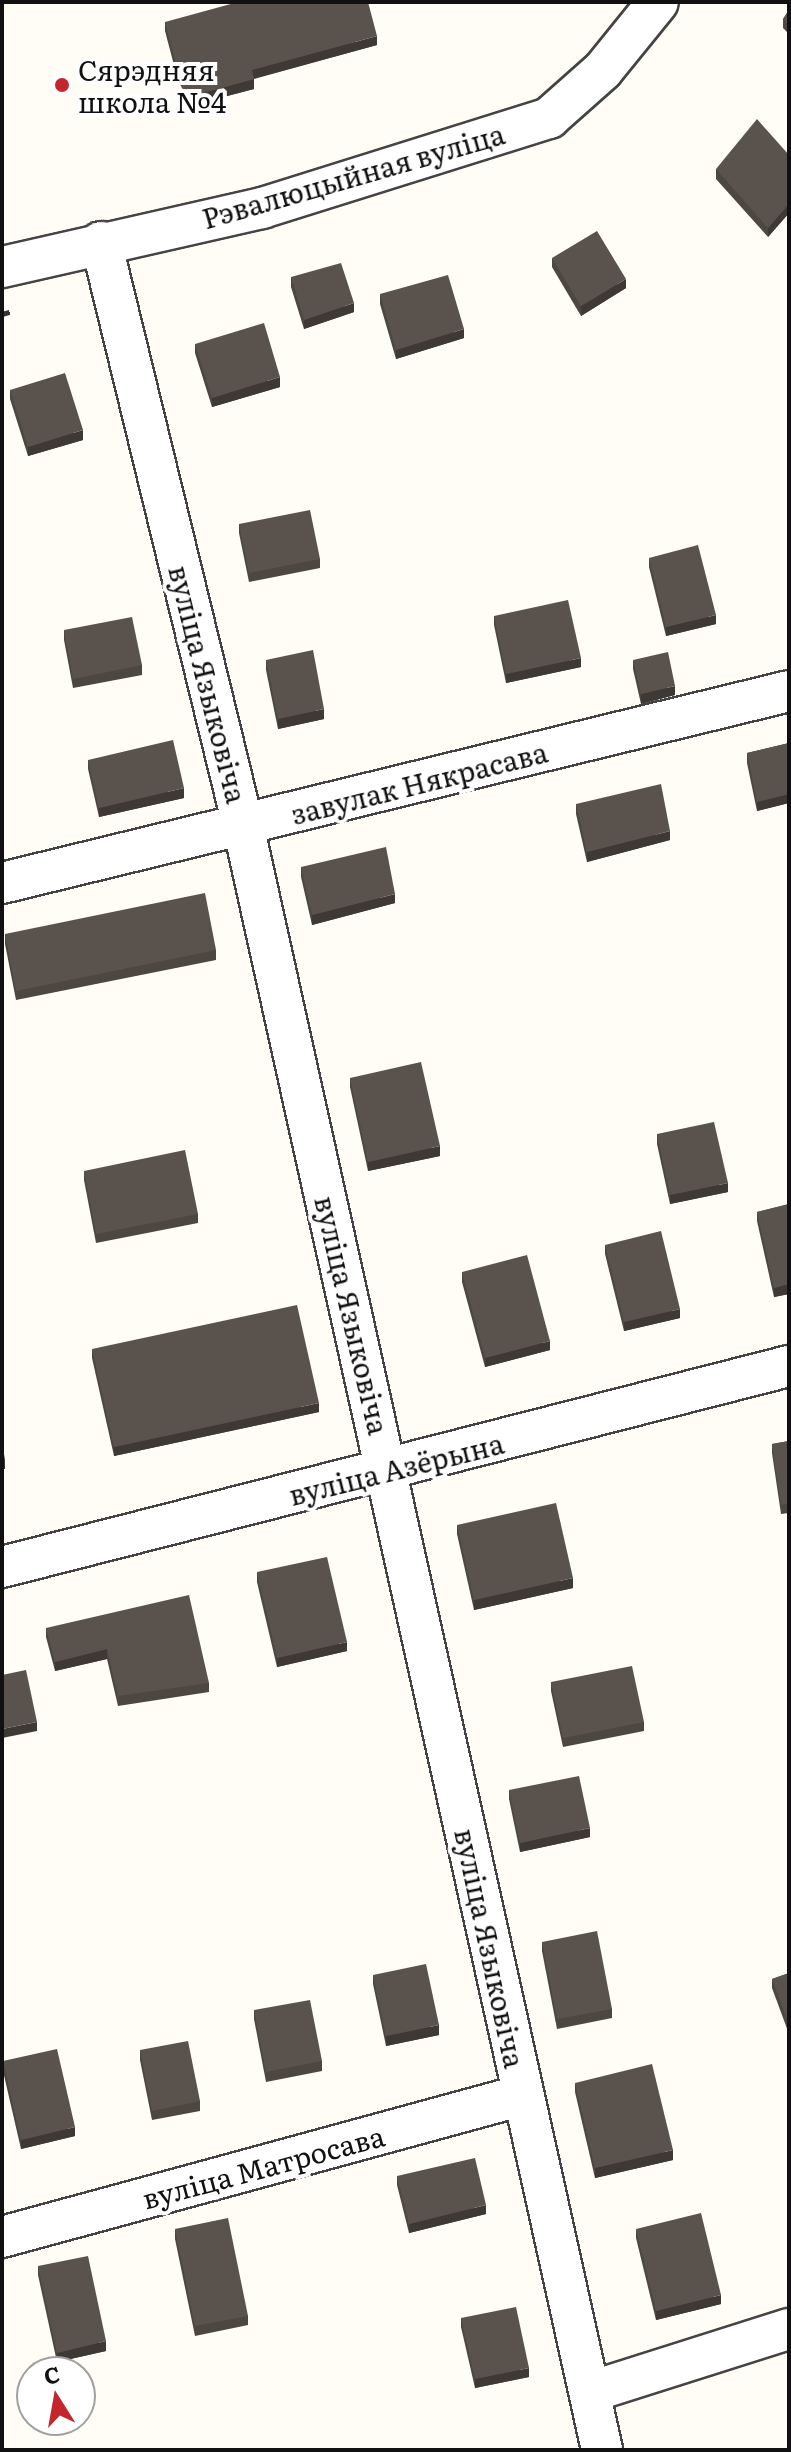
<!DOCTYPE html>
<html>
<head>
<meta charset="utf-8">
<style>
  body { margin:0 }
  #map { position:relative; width:791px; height:2452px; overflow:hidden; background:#fffdf5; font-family:Literata,serif }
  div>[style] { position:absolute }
  .path>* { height:5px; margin-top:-2.5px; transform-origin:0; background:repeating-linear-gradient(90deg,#333 0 8px,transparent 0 12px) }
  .roads { filter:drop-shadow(2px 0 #444) drop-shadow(-2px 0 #444) drop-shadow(0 2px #444) drop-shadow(0 -2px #444) }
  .minor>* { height:40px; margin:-20px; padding:0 20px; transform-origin:20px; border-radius:20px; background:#fff }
  .wall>* { inset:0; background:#4d4742 }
  .shaded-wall>* { inset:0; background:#3f3936 }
  .building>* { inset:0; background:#5a524d }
  .dots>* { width:22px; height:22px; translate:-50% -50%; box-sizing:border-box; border:4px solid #fff; border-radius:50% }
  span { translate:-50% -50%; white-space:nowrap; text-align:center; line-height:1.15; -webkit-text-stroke:8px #fff; paint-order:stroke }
  .poi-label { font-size:28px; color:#111 }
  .left { translate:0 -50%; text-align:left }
  .street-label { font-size:28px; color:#111 }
  .frame { position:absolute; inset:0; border:4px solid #111; pointer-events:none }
  .north { position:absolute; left:16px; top:2356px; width:80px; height:80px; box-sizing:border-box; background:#fff; border:2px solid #a0a0a0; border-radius:50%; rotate:349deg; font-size:22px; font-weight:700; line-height:32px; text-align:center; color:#111 }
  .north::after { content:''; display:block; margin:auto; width:28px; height:36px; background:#c4262e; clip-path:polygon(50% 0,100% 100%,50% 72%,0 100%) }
</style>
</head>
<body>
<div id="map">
  <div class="path">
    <div style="left:2px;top:314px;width:11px;rotate:-15deg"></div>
  </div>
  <div class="roads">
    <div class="minor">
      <div style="left:101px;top:242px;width:600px;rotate:76.31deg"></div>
      <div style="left:243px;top:825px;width:1664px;rotate:77.54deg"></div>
      <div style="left:2px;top:267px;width:267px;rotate:-12.8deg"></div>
      <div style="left:262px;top:208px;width:301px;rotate:-17.4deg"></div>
      <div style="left:549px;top:118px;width:72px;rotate:-41.6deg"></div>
      <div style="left:603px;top:70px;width:87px;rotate:-51deg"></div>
      <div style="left:2px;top:883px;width:810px;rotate:-13.71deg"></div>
      <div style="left:2px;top:1567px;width:812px;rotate:-14.33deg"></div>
      <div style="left:2px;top:2237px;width:540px;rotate:-15.25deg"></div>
      <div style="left:590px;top:2392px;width:209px;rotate:-17.6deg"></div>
    </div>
  </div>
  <div class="wall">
    <div style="clip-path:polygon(789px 10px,789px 34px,783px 28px,783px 19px)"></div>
    <div style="clip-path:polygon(165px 22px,377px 45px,254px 79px,254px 89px,185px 107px,165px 31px)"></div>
    <div style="clip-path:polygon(789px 155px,789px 213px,768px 237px,716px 179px,716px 169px)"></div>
    <div style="clip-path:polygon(552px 258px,626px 288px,581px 316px,552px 267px)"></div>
    <div style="clip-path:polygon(291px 277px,354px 312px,304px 329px,291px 287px)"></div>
    <div style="clip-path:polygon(380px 294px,464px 338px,396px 359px,380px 304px)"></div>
    <div style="clip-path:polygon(195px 344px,280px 387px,212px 407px,195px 353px)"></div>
    <div style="clip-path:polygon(10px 390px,83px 440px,28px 456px,10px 399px)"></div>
    <div style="clip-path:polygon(239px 524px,320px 559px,320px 568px,249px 582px,239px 533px)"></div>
    <div style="clip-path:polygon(649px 558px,716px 624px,666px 636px,649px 567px)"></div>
    <div style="clip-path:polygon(494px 616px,581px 667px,506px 683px,494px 625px)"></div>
    <div style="clip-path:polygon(64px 630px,142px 665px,142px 675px,73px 688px,64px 640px)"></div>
    <div style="clip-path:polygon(266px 660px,324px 719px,278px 729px,266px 670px)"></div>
    <div style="clip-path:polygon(633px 660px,675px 695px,641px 704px,633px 669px)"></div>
    <div style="clip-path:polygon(789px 743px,789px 803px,757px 811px,747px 763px,747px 753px)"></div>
    <div style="clip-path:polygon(88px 760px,184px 798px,99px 817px,88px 769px)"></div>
    <div style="clip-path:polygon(576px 804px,670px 840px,587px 862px,576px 814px)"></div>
    <div style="clip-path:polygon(301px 867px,395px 903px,312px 925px,301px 877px)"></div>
    <div style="clip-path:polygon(5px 934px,216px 950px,216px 960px,16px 1000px,5px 944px)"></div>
    <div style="clip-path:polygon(350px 1078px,440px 1156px,368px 1171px,350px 1087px)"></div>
    <div style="clip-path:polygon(657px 1134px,728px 1192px,670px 1204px,657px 1144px)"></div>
    <div style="clip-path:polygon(84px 1171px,198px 1214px,198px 1223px,96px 1243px,84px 1180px)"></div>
    <div style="clip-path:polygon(789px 1204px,789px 1294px,774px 1297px,757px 1221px,757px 1212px)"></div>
    <div style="clip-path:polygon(605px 1245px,680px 1318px,624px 1331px,605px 1254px)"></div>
    <div style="clip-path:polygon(462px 1272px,550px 1350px,485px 1367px,462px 1282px)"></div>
    <div style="clip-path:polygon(92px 1349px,319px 1412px,114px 1456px,92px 1358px)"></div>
    <div style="clip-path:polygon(789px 1441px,789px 1513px,781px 1514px,772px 1453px,772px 1444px)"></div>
    <div style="clip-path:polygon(457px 1525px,573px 1588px,474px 1610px,457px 1534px)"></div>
    <div style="clip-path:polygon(257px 1572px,347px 1651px,277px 1667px,257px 1582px)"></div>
    <div style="clip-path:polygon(46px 1628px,209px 1683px,209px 1692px,118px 1706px,107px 1659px,55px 1671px,46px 1637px)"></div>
    <div style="clip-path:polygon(551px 1682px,644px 1722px,644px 1731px,563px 1747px,551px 1691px)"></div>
    <div style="clip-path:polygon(509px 1790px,590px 1837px,520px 1852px,509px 1799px)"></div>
    <div style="clip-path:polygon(542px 1942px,612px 2009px,612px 2018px,557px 2029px,542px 1951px)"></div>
    <div style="clip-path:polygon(789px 1973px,789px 2034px,772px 1988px,772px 1979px)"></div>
    <div style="clip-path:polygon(373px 1975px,439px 2035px,386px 2046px,373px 1984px)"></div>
    <div style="clip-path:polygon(254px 2010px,322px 2061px,322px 2071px,266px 2082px,254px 2019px)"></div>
    <div style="clip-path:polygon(140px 2050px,200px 2101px,200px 2111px,152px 2120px,140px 2060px)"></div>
    <div style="clip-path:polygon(3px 2061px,75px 2136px,21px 2149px,3px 2071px)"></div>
    <div style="clip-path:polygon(575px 2083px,673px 2160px,595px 2178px,575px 2092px)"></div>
    <div style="clip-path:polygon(397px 2176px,486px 2214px,409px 2233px,397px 2185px)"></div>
    <div style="clip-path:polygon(175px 2229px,248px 2316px,248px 2325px,195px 2336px,175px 2239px)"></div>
    <div style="clip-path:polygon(636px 2229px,721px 2304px,656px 2320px,636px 2238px)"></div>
    <div style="clip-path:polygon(38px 2266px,106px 2351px,57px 2362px,38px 2275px)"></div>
    <div style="clip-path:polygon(461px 2318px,529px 2377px,475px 2388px,461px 2327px)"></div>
  </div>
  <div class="shaded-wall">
    <div style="clip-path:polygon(377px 36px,377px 45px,252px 79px,252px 70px)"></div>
    <div style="clip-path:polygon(254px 79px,254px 89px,185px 107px,185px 98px)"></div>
    <div style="clip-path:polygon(789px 204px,789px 213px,768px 237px,768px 228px)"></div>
    <div style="clip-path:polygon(626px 279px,626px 288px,581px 316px,581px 306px)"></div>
    <div style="clip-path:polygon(354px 303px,354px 312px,304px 329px,304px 320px)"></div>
    <div style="clip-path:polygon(464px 329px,464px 338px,396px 359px,396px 350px)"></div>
    <div style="clip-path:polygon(280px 377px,280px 387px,212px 407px,212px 398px)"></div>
    <div style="clip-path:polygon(83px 430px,83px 440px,28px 456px,28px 447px)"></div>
    <div style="clip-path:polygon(716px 615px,716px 624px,666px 636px,666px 627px)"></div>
    <div style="clip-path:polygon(581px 658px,581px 667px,506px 683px,506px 674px)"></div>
    <div style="clip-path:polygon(675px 686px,675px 695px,641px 704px,641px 694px)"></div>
    <div style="clip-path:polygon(324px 709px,324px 719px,278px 729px,278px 719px)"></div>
    <div style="clip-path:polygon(184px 788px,184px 798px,99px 817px,99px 808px)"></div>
    <div style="clip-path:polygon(789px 794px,789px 803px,757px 811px,757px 802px)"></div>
    <div style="clip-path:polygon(670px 831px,670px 840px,587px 862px,587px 852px)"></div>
    <div style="clip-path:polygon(395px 894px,395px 903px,312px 925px,312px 915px)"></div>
    <div style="clip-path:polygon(440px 1146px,440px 1156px,368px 1171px,368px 1162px)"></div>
    <div style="clip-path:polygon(728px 1183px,728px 1192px,670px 1204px,670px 1195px)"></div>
    <div style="clip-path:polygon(789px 1284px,789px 1294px,774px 1297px,774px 1288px)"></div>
    <div style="clip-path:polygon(680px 1309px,680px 1318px,624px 1331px,624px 1322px)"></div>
    <div style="clip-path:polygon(550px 1341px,550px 1350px,485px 1367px,485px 1358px)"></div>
    <div style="clip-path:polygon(319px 1403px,319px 1412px,114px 1456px,114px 1447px)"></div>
    <div style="clip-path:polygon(5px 1459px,5px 1469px,2px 1469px,2px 1460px)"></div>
    <div style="clip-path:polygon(573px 1578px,573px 1588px,474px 1610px,474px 1600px)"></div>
    <div style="clip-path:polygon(347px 1642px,347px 1651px,277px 1667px,277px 1658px)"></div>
    <div style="clip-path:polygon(107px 1649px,107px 1659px,55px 1671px,55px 1662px)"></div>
    <div style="clip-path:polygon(37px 1722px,37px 1731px,2px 1738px,2px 1729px)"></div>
    <div style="clip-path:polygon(590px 1828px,590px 1837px,520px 1852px,520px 1843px)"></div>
    <div style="clip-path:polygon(439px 2025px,439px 2035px,386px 2046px,386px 2036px)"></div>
    <div style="clip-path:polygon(75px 2127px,75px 2136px,21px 2149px,21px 2140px)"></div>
    <div style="clip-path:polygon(673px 2150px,673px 2160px,595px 2178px,595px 2168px)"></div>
    <div style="clip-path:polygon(486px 2205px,486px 2214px,409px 2233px,409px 2224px)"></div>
    <div style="clip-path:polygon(721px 2295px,721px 2304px,656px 2320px,656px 2311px)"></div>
    <div style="clip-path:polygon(106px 2341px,106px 2351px,57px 2362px,57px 2353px)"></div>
    <div style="clip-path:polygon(529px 2368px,529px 2377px,475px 2388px,475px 2379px)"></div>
  </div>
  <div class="building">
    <div style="clip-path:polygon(238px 2px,368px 2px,377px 36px,252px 70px,254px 79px,185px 98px,165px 22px)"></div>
    <div style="clip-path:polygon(789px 10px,789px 25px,783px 19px)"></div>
    <div style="clip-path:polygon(757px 119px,789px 155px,789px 204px,768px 228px,716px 169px)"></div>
    <div style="clip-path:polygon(597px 231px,626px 279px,581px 306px,552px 258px)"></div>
    <div style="clip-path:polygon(341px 263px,354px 303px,304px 320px,291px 277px)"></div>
    <div style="clip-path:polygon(448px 275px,464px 329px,396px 350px,380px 294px)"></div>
    <div style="clip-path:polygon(264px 323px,280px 377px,212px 398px,195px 344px)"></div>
    <div style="clip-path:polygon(65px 373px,83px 430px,28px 447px,10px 390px)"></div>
    <div style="clip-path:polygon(310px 510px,320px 559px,249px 573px,239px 524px)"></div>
    <div style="clip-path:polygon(698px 545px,716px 615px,666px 627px,649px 558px)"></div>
    <div style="clip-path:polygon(568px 600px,581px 658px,506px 674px,494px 616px)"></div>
    <div style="clip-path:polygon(132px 617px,142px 665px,73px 679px,64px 630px)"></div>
    <div style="clip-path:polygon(313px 650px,324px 709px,278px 719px,266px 660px)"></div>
    <div style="clip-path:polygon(668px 652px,675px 686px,641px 694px,633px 660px)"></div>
    <div style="clip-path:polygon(173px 740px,184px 788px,99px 808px,88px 760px)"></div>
    <div style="clip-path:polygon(789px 743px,789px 794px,757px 802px,747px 753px)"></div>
    <div style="clip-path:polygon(661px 784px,670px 831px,587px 852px,576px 804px)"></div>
    <div style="clip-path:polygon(386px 847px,395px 894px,312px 915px,301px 867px)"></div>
    <div style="clip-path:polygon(205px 893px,216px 950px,16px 991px,5px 934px)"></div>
    <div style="clip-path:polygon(421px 1062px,440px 1146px,368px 1162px,350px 1078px)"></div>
    <div style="clip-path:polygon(714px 1122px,728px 1183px,670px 1195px,657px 1134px)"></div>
    <div style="clip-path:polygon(185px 1150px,198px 1214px,96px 1234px,84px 1171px)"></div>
    <div style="clip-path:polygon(789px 1204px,789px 1284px,774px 1288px,757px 1212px)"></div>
    <div style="clip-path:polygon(661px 1231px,680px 1309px,624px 1322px,605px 1245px)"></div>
    <div style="clip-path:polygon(527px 1255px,550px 1341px,485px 1358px,462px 1272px)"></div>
    <div style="clip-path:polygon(297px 1305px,319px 1403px,114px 1447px,92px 1349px)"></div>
    <div style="clip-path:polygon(789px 1441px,789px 1503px,781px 1505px,772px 1444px)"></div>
    <div style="clip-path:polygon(2px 1444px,5px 1459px,2px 1460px)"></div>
    <div style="clip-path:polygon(556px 1503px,573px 1578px,474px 1600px,457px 1525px)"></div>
    <div style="clip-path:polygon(327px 1557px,347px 1642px,277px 1658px,257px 1572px)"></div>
    <div style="clip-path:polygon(189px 1595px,209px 1683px,118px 1696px,107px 1649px,55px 1662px,46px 1628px)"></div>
    <div style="clip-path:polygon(632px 1666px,644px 1722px,563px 1738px,551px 1682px)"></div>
    <div style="clip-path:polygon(26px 1670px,37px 1722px,2px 1729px,2px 1675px)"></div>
    <div style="clip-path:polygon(579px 1776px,590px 1828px,520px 1843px,509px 1790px)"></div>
    <div style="clip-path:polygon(597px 1931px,612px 2009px,557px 2019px,542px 1942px)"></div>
    <div style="clip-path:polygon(426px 1964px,439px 2025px,386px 2036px,373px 1975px)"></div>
    <div style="clip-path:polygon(789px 1973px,789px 2025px,772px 1979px)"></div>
    <div style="clip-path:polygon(310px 2000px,322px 2061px,266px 2072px,254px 2010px)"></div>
    <div style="clip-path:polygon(188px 2041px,200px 2101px,152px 2111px,140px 2050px)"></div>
    <div style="clip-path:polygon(57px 2049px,75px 2127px,21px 2140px,3px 2061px)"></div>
    <div style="clip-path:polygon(652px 2064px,673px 2150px,595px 2168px,575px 2083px)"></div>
    <div style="clip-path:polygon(475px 2158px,486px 2205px,409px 2224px,397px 2176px)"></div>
    <div style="clip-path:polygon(701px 2213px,721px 2295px,656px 2311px,636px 2229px)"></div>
    <div style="clip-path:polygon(228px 2218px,248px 2316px,195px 2326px,175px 2229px)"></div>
    <div style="clip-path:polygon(88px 2256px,106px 2341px,57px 2353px,38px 2266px)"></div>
    <div style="clip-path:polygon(516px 2307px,529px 2368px,475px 2379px,461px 2318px)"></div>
  </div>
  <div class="dots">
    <div style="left:62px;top:85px;background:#c4262e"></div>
  </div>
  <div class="poi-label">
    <span class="left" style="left:78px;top:85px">Сярэдняя<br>школа №4</span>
  </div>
  <div class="street-label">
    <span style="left:353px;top:175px;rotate:-16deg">Рэвалюцыйная вуліца</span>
    <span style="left:209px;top:684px;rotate:76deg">вуліца Языковіча</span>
    <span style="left:419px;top:782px;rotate:-14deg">завулак Някрасава</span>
    <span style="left:353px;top:1315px;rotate:77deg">вуліца Языковіча</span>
    <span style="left:396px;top:1468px;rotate:-14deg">вуліца Азёрына</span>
    <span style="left:491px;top:1948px;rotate:78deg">вуліца Языковіча</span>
    <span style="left:263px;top:2166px;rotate:-15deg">вуліца Матросава</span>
  </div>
  <div class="frame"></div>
  <div class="north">С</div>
</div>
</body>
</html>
